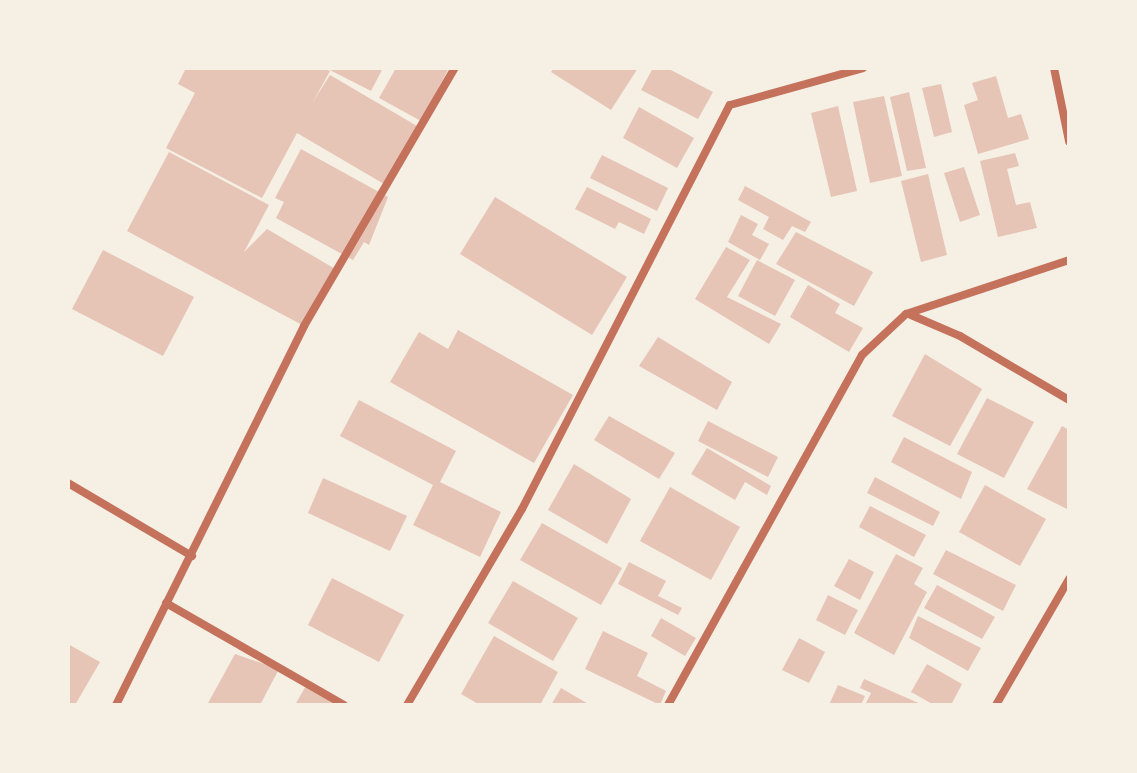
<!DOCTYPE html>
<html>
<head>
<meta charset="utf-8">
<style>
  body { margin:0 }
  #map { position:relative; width:1137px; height:773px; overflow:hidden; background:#f6efe4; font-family:"Fira Sans Condensed",sans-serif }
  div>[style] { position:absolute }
  .building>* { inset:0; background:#e6c5b7 }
  .minor>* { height:8px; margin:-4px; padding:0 4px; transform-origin:4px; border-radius:4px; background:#c5725c }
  span { translate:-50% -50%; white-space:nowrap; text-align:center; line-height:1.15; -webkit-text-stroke:6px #f6efe4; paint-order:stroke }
  .frame { position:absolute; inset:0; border:70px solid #f6efe4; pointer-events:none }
</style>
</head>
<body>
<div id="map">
  <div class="building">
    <div style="clip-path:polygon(186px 68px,323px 68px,330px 71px,313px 102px,330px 75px,417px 126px,384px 184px,297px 133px,262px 198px,166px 148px,195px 93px,178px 84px)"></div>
    <div style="clip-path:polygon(326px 68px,383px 68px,371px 91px)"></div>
    <div style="clip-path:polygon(396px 68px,449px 68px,421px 121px,379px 98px)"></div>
    <div style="clip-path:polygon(554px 68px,638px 68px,611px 110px,551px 72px)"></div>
    <div style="clip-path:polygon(653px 68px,667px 68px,713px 92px,698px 119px,641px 90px)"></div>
    <div style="clip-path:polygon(996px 76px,1008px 118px,1021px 114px,1029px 139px,978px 154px,964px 105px,978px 100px,972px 83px)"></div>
    <div style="clip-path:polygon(941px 84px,952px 132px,934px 137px,922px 88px)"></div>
    <div style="clip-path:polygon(909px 92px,926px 168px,907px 171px,890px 97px)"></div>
    <div style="clip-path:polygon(884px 96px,902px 176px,870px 183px,853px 102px)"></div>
    <div style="clip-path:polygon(838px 106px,857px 191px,831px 197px,811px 113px)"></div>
    <div style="clip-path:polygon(639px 107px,694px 138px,677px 168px,623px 138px)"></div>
    <div style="clip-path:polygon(301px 149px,388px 197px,369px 245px,364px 242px,353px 260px,276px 218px,284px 202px,275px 198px)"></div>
    <div style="clip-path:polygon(169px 152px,269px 205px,244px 252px,267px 229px,337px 270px,304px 326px,127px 231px)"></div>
    <div style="clip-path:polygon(1015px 153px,1019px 166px,1007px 169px,1016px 205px,1030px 202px,1037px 228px,998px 237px,980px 161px)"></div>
    <div style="clip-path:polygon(602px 155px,668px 188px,657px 211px,590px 178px)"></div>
    <div style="clip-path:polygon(964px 167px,980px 215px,960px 222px,944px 173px)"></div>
    <div style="clip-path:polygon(928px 174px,947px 255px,921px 262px,901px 181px)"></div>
    <div style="clip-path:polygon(745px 186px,811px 222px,805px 232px,792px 226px,783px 240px,763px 229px,769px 217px,738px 200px)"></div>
    <div style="clip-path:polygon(587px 187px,651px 219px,644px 234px,619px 222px,615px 229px,575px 209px)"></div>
    <div style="clip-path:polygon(495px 197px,627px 277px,592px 335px,460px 254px)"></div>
    <div style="clip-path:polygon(741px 215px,758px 224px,752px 235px,769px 244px,760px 260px,728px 242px)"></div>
    <div style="clip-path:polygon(796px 232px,873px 272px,854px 306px,776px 264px)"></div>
    <div style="clip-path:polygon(726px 247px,750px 260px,727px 297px,781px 324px,769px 344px,695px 299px)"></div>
    <div style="clip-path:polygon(103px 250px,194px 297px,163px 356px,72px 309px)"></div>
    <div style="clip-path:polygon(757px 260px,795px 280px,775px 316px,738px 296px)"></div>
    <div style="clip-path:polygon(808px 285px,840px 304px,835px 313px,863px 328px,849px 352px,790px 317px)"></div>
    <div style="clip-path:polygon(458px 330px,573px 395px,534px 463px,390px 382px,419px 332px,448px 349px)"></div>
    <div style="clip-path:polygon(658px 337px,732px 382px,717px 410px,639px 366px)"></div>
    <div style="clip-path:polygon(925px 354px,982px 389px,950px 446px,892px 416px)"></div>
    <div style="clip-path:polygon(987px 398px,1034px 422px,1004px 478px,957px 454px)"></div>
    <div style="clip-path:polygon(359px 400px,456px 451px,440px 482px,501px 512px,480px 557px,413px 525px,433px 485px,340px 436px)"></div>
    <div style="clip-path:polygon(609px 416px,675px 453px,659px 479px,594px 440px)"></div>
    <div style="clip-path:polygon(708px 421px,778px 457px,768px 477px,698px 441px)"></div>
    <div style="clip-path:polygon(1062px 426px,1069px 430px,1069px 510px,1027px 489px)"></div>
    <div style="clip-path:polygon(904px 437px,972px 472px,961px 499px,891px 462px)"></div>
    <div style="clip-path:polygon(707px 448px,771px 486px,767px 495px,745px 482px,735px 500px,691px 474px)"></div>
    <div style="clip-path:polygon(574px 464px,631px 499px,607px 544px,548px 510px)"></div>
    <div style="clip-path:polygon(875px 477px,940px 512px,933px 526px,867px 493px)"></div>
    <div style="clip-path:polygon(323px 478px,407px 516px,390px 551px,308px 513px)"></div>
    <div style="clip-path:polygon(985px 485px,1046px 519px,1020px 566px,959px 532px)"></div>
    <div style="clip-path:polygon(670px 487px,740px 527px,711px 580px,640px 541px)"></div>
    <div style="clip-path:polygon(870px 506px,926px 535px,914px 557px,859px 527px)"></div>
    <div style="clip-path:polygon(542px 523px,622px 568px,601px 605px,520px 560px)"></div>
    <div style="clip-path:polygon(946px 550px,1016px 585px,1003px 611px,933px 574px)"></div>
    <div style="clip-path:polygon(896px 554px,923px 568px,914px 584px,927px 592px,894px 655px,854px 633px)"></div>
    <div style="clip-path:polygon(849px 559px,874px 572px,860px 600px,834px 586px)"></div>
    <div style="clip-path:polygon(629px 562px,666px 581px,658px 596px,682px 608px,678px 615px,618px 584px)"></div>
    <div style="clip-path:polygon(332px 578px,404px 615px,379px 662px,308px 625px)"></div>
    <div style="clip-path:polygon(513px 581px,578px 618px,553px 661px,488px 623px)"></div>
    <div style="clip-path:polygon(937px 585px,995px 617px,982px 639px,924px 608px)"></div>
    <div style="clip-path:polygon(828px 595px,858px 610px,845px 635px,816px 620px)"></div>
    <div style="clip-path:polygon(918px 616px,981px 648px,968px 671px,909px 638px)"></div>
    <div style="clip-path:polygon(661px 618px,696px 638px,685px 656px,651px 636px)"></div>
    <div style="clip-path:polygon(603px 631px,648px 653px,637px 676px,666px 691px,660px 705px,585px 669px)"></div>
    <div style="clip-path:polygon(494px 636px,558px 672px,540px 705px,480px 705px,461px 694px)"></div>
    <div style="clip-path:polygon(799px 638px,825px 652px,809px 683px,782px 670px)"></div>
    <div style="clip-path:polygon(68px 644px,100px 662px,75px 705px,68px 705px)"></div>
    <div style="clip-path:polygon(235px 654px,279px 669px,260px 705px,207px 705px)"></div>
    <div style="clip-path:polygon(927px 664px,962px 684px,951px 705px,934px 705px,911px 692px)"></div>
    <div style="clip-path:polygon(864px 679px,923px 705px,865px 705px,871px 693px,860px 688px)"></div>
    <div style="clip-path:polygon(307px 684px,344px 705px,295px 705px)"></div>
    <div style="clip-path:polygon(838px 685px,865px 696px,861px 705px,829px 705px)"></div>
    <div style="clip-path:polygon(561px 688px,590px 705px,551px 705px)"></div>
  </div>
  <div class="minor">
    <div style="left:1054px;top:68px;width:75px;rotate:78.4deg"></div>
    <div style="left:911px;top:315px;width:53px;rotate:23.2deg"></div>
    <div style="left:960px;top:336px;width:126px;rotate:30.4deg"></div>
    <div style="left:68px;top:483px;width:144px;rotate:30.5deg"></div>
    <div style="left:166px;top:603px;width:205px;rotate:29.8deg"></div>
    <div style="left:116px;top:705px;width:423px;rotate:-63.6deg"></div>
    <div style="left:304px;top:326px;width:299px;rotate:-59.7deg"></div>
    <div style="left:407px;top:705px;width:227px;rotate:-59.6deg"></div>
    <div style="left:522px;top:509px;width:454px;rotate:-62.8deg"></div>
    <div style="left:730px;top:105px;width:138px;rotate:-15.5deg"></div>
    <div style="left:668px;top:705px;width:400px;rotate:-61deg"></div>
    <div style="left:862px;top:355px;width:60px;rotate:-43deg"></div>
    <div style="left:906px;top:314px;width:172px;rotate:-18.3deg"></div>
    <div style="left:996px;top:705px;width:146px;rotate:-59.9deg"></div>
  </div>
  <div class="frame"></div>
</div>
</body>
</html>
